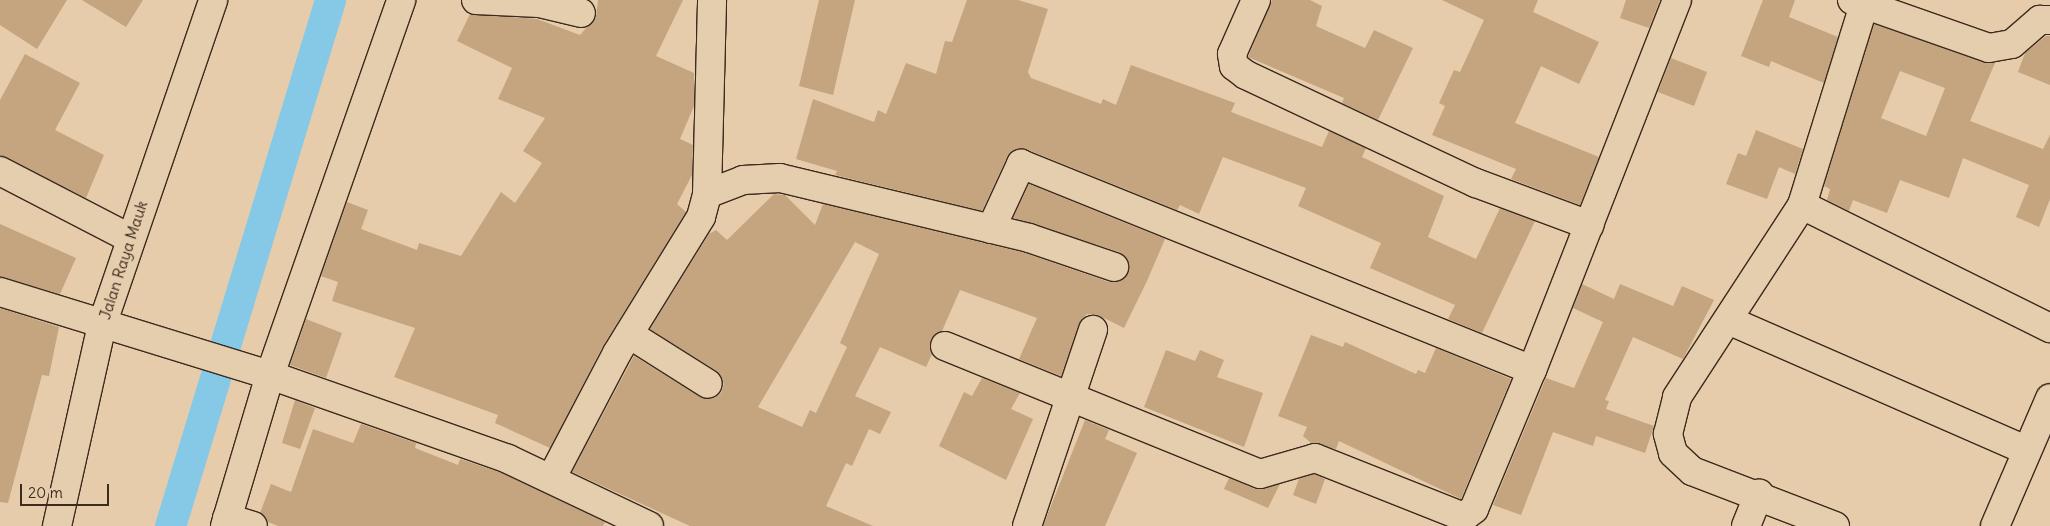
<!DOCTYPE html>
<html>
<head>
<meta charset="utf-8">
<style>
  body { margin:0 }
  #map { position:relative; width:2050px; height:526px; overflow:hidden; background:#e6ccaa; font-family:Delius,sans-serif }
  div>[style] { position:absolute }
  .canal>* { height:31px; margin:-15.5px; padding:0 15.5px; transform-origin:15.5px; border-radius:15.5px; background:#86c9e7 }
  .building>* { inset:0; background:#c5a480 }
  .roads { filter:drop-shadow(1px 0 #3b2a1e) drop-shadow(-1px 0 #3b2a1e) drop-shadow(0 1px #3b2a1e) drop-shadow(0 -1px #3b2a1e) }
  .street>* { height:28px; margin:-14px; padding:0 14px; transform-origin:14px; border-radius:14px; background:#e4cead }
  .secondary>* { height:28px; margin:-14px; padding:0 14px; transform-origin:14px; border-radius:14px; background:#e4cead }
  .primary>* { height:28px; margin:-14px; padding:0 14px; transform-origin:14px; border-radius:14px; background:#e4cead }
  span { translate:-50% -50%; white-space:nowrap; text-align:center; line-height:1.15; -webkit-text-stroke:4px #e4cead; paint-order:stroke }
  .street-label { font-size:16px; color:#3b2a1e }
  .scale { position:absolute; left:20px; top:484px; width:89px; height:22px; box-sizing:border-box; border:2px solid #3b2a1e; border-top:0; padding-left:6px; font-size:15px; line-height:18px; white-space:nowrap; color:#3b2a1e; -webkit-text-stroke:4px #e4cead; paint-order:stroke }
</style>
</head>
<body>
<div id="map">
  <div class="canal">
    <div style="left:170px;top:526px;width:550px;rotate:-73.08deg"></div>
  </div>
  <div class="building">
    <div style="clip-path:polygon(0 0,67px 0,37px 49px,0 25px)"></div>
    <div style="clip-path:polygon(82px 0,143px 0,126px 27px)"></div>
    <div style="clip-path:polygon(598px 0,683px 0,656px 56px,694px 73px,694px 106px,680px 139px,693px 145px,692px 175px,677px 204px,686px 212px,603px 346px,550px 448px,495px 423px,498px 415px,394px 377px,415px 328px,332px 301px,338px 282px,321px 276px,347px 202px,368px 210px,361px 229px,417px 250px,419px 243px,461px 256px,501px 192px,515px 203px,542px 163px,523px 151px,545px 118px,498px 99px,512px 68px,457px 41px,470px 14px,537px 19px,580px 35px,596px 17px)"></div>
    <div style="clip-path:polygon(819px 0,855px 0,833px 95px,799px 86px)"></div>
    <div style="clip-path:polygon(967px 0,1018px 0,1048px 9px,1028px 72px,1031px 78px,1101px 104px,1103px 99px,1116px 105px,1131px 65px,1235px 103px,1231px 112px,1322px 147px,1329px 131px,1366px 148px,1362px 157px,1444px 196px,1428px 237px,1476px 259px,1500px 208px,1535px 221px,1482px 333px,1448px 319px,1455px 305px,1370px 268px,1381px 243px,1298px 206px,1306px 188px,1223px 157px,1199px 214px,1180px 205px,1177px 210px,1026px 149px,1019px 149px,1007px 157px,982px 211px,835px 175px,837px 171px,796px 159px,813px 99px,874px 122px,878px 110px,886px 114px,906px 63px,936px 74px,945px 41px,952px 42px)"></div>
    <div style="clip-path:polygon(1272px 0,1310px 0,1322px 6px,1316px 26px,1365px 48px,1374px 30px,1413px 48px,1378px 120px,1342px 103px,1344px 98px,1248px 57px)"></div>
    <div style="clip-path:polygon(1442px 0,1538px 0,1533px 12px,1599px 42px,1579px 84px,1541px 66px,1515px 123px,1599px 157px,1580px 205px,1511px 179px,1516px 169px,1432px 135px,1445px 106px,1439px 103px,1454px 70px,1460px 72px,1484px 20px)"></div>
    <div style="clip-path:polygon(1626px 0,1660px 0,1649px 28px,1620px 18px)"></div>
    <div style="clip-path:polygon(1763px 0,1795px 0,1789px 17px,1838px 37px,1824px 83px,1771px 61px,1769px 67px,1741px 56px)"></div>
    <div style="clip-path:polygon(evenodd,1874px 24px,1995px 63px,1970px 121px,2043px 149px,2050px 135px,2050px 199px,2039px 227px,2016px 217px,2029px 185px,1963px 158px,1949px 198px,1900px 180px,1887px 213px,1853px 200px,1849px 211px,1827px 200px,1830px 189px,1824px 186px,1874px 24px,1900px 71px,1945px 88px,1926px 136px,1881px 118px,1900px 71px)"></div>
    <div style="clip-path:polygon(2046px 36px,2050px 36px,2050px 85px,2018px 72px,2025px 53px)"></div>
    <div style="clip-path:polygon(25px 54px,80px 83px,55px 130px,104px 155px,86px 198px,0 155px,0 100px)"></div>
    <div style="clip-path:polygon(1671px 58px,1707px 72px,1694px 106px,1658px 92px)"></div>
    <div style="clip-path:polygon(1756px 130px,1803px 149px,1795px 174px,1779px 167px,1767px 199px,1726px 184px,1738px 153px,1746px 156px)"></div>
    <div style="clip-path:polygon(evenodd,1029px 184px,1165px 239px,1147px 281px,1124px 328px,1098px 315px,1087px 314px,1082px 319px,1061px 376px,1019px 359px,1037px 318px,960px 290px,942px 331px,931px 340px,932px 354px,926px 367px,880px 347px,855px 396px,891px 412px,880px 434px,869px 429px,852px 466px,846px 463px,826px 506px,873px 526px,690px 526px,572px 472px,634px 356px,700px 397px,715px 398px,721px 393px,724px 384px,717px 371px,650px 329px,709px 234px,716px 230px,727px 240px,774px 194px,785px 195px,815px 225px,823px 204px,1025px 253px,1109px 282px,1125px 278px,1129px 264px,1119px 252px,1013px 218px,1029px 184px,855px 242px,879px 254px,840px 343px,847px 347px,816px 413px,810px 410px,802px 427px,758px 407px,855px 242px)"></div>
    <div style="clip-path:polygon(0 224px,76px 258px,60px 294px,0 277px)"></div>
    <div style="clip-path:polygon(1582px 284px,1614px 299px,1620px 284px,1673px 306px,1682px 286px,1714px 300px,1683px 359px,1633px 337px,1605px 400px,1609px 401px,1606px 409px,1654px 426px,1645px 453px,1596px 436px,1593px 446px,1553px 432px,1521px 515px,1493px 505px,1546px 378px,1574px 388px,1603px 322px,1573px 308px)"></div>
    <div style="clip-path:polygon(0 308px,59px 327px,49px 376px,42px 375px,8px 503px,0 502px)"></div>
    <div style="clip-path:polygon(306px 319px,342px 333px,326px 378px,290px 365px)"></div>
    <div style="clip-path:polygon(1311px 335px,1343px 347px,1345px 342px,1416px 374px,1418px 370px,1425px 373px,1436px 348px,1511px 379px,1461px 499px,1339px 441px,1336px 449px,1311px 443px,1303px 436px,1307px 427px,1278px 416px)"></div>
    <div style="clip-path:polygon(1166px 350px,1195px 361px,1200px 350px,1224px 360px,1217px 377px,1263px 393px,1244px 447px,1144px 407px)"></div>
    <div style="clip-path:polygon(982px 378px,1020px 393px,1011px 409px,1033px 419px,1006px 480px,939px 446px,964px 392px,972px 396px)"></div>
    <div style="clip-path:polygon(295px 400px,315px 408px,300px 449px,282px 443px)"></div>
    <div style="clip-path:polygon(1085px 420px,1109px 430px,1105px 439px,1137px 453px,1105px 526px,1043px 526px)"></div>
    <div style="clip-path:polygon(361px 424px,416px 443px,415px 448px,458px 465px,460px 459px,502px 473px,605px 522px,603px 526px,278px 526px,268px 522px,260px 513px,271px 484px,291px 492px,313px 429px,353px 443px)"></div>
    <div style="clip-path:polygon(1314px 474px,1325px 479px,1316px 504px,1293px 495px,1299px 479px)"></div>
    <div style="clip-path:polygon(1229px 478px,1255px 489px,1280px 484px,1268px 508px,1224px 489px)"></div>
  </div>
  <div class="roads">
    <div class="street">
      <div style="left:476px;top:0;width:63px;rotate:2.7deg"></div>
      <div style="left:539px;top:3px;width:43px;rotate:13.4deg"></div>
      <div style="left:1256px;top:0;width:59px;rotate:114deg"></div>
      <div style="left:1232px;top:54px;width:12px;rotate:81deg"></div>
      <div style="left:1234px;top:66px;width:15px;rotate:37deg"></div>
      <div style="left:1246px;top:75px;width:254px;rotate:25.2deg"></div>
      <div style="left:1476px;top:183px;width:121px;rotate:20.4deg"></div>
      <div style="left:1852px;top:0;width:145px;rotate:19.3deg"></div>
      <div style="left:1989px;top:48px;width:23px;rotate:-10deg"></div>
      <div style="left:2012px;top:44px;width:37px;rotate:-41deg"></div>
      <div style="left:2040px;top:20px;width:10px"></div>
      <div style="left:0;top:171px;width:145px;rotate:27.4deg"></div>
      <div style="left:707px;top:194px;width:39px;rotate:-21deg"></div>
      <div style="left:743px;top:180px;width:37px;rotate:-3deg"></div>
      <div style="left:780px;top:178px;width:256px;rotate:13.5deg"></div>
      <div style="left:1029px;top:238px;width:90px;rotate:18.8deg"></div>
      <div style="left:1802px;top:205px;width:277px;rotate:26.4deg"></div>
      <div style="left:991px;top:229px;width:72px;rotate:-65.2deg"></div>
      <div style="left:1021px;top:164px;width:551px;rotate:21.96deg"></div>
      <div style="left:0;top:292px;width:282px;rotate:17.1deg"></div>
      <div style="left:270px;top:375px;width:252px;rotate:19.4deg"></div>
      <div style="left:508px;top:459px;width:156px;rotate:25.4deg"></div>
      <div style="left:1728px;top:320px;width:325px;rotate:23.6deg"></div>
      <div style="left:629px;top:334px;width:93px;rotate:32.3deg"></div>
      <div style="left:945px;top:346px;width:340px;rotate:22.1deg"></div>
      <div style="left:1260px;top:474px;width:57px;rotate:-16.2deg"></div>
      <div style="left:1315px;top:458px;width:160px;rotate:21.6deg"></div>
      <div style="left:1464px;top:517px;width:13px;rotate:-39deg"></div>
      <div style="left:1474px;top:509px;width:151px;rotate:-67.4deg"></div>
      <div style="left:1532px;top:370px;width:397px;rotate:-68.6deg"></div>
      <div style="left:552px;top:477px;width:140px;rotate:-62.3deg"></div>
      <div style="left:617px;top:353px;width:160px;rotate:-58.3deg"></div>
      <div style="left:701px;top:217px;width:24px;rotate:-75deg"></div>
      <div style="left:707px;top:194px;width:194px;rotate:-88.5deg"></div>
      <div style="left:227px;top:518px;width:27px;rotate:17deg"></div>
      <div style="left:1027px;top:526px;width:207px;rotate:-71.4deg"></div>
      <div style="left:1746px;top:526px;width:35px;rotate:-68deg"></div>
      <div style="left:1835px;top:526px;width:153px;rotate:-159deg"></div>
      <div style="left:1692px;top:471px;width:26px;rotate:-137deg"></div>
      <div style="left:1673px;top:453px;width:20px;rotate:-105deg"></div>
      <div style="left:1668px;top:434px;width:38px;rotate:-76deg"></div>
      <div style="left:1677px;top:397px;width:229px;rotate:-56.9deg"></div>
      <div style="left:1802px;top:205px;width:209px;rotate:-72.8deg"></div>
      <div style="left:1995px;top:526px;width:139px;rotate:-66.7deg"></div>
    </div>
    <div class="secondary">
      <div style="left:225px;top:526px;width:158px;rotate:-73.4deg"></div>
      <div style="left:270px;top:375px;width:397px;rotate:-70.7deg"></div>
    </div>
    <div class="primary">
      <div style="left:57px;top:526px;width:206px;rotate:-77.4deg"></div>
      <div style="left:102px;top:325px;width:343px;rotate:-71.1deg"></div>
    </div>
  </div>
  <div class="street-label">
    <span style="left:123px;top:260px;rotate:-72deg">Jalan Raya Mauk</span>
  </div>
  <div class="scale">20 m</div>
</div>
</body>
</html>
